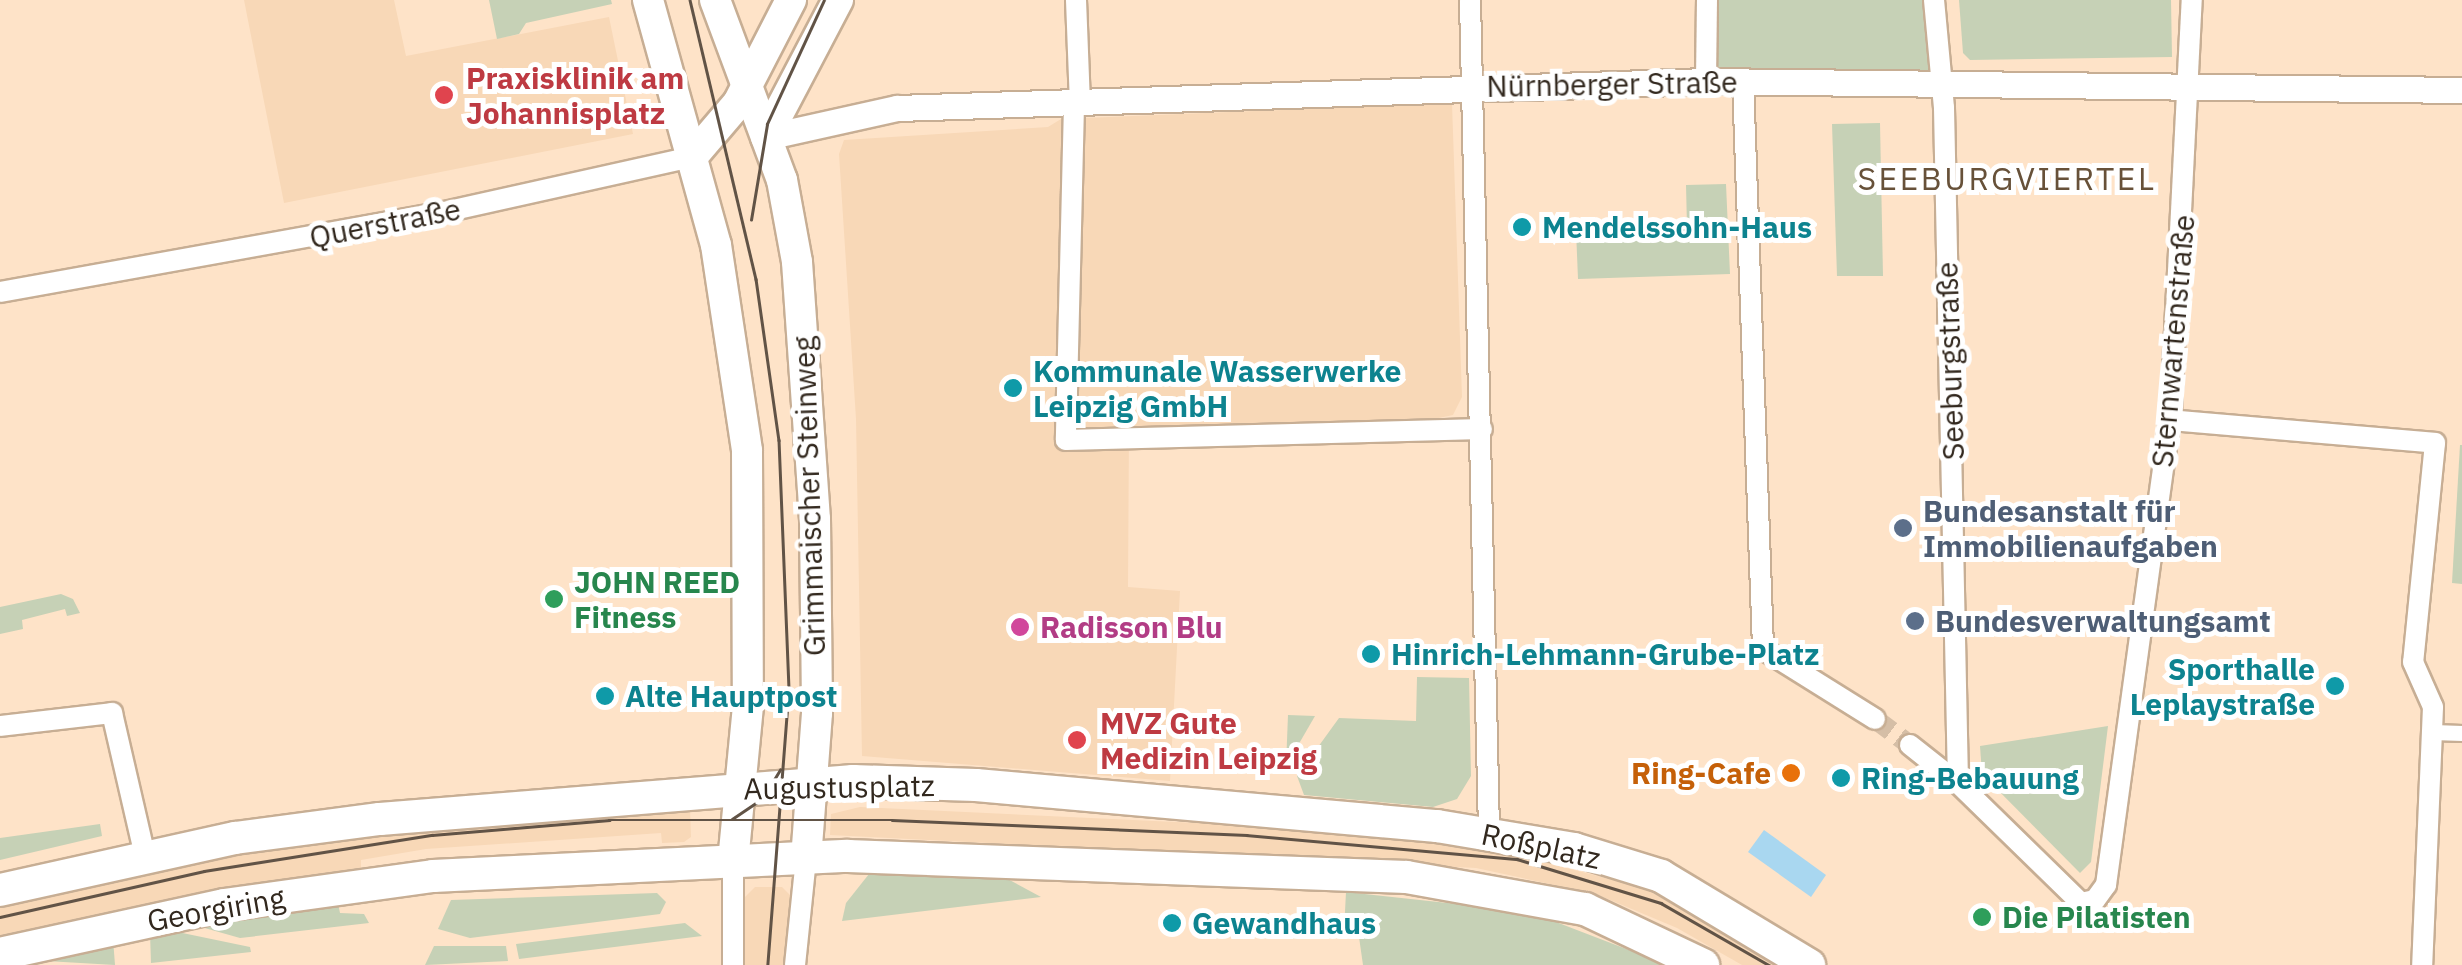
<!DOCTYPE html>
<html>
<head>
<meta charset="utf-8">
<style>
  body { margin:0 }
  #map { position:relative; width:2462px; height:965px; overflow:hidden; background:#fee3c8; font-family:"IBM Plex Sans",sans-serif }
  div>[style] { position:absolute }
  .built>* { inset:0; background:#f8d8b7 }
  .green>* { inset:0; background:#c6d1b6 }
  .water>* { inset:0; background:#a9d7f0 }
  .minor-tunnel>* { height:20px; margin-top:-10px; transform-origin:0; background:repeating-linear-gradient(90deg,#d5bea6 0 20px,transparent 0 30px) }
  .roads { filter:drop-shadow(2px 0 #c7ae94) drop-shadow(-2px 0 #c7ae94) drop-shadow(0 2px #c7ae94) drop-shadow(0 -2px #c7ae94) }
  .pedestrian>* { height:15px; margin:-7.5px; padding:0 7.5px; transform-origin:7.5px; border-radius:7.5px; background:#fff }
  .minor>* { height:20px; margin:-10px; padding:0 10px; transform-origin:10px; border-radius:10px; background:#fff }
  .tertiary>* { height:25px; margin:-12.5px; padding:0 12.5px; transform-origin:12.5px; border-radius:12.5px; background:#fff }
  .secondary>* { height:30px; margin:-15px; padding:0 15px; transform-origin:15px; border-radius:15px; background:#fff }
  .primary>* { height:32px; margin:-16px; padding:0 16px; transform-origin:16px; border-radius:16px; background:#fff }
  .tram>* { height:2.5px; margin:-1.25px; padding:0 1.25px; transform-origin:1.25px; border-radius:1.25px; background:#615346 }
  .dots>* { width:28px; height:28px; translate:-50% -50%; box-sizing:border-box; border:5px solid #fff; border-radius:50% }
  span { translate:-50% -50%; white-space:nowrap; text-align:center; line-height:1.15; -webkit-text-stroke:10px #fff; paint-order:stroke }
  .health-label { font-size:30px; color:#be3a42; font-weight:700 }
  .left { translate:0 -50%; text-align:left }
  .street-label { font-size:30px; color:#32281e }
  .culture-label { font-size:30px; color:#0d838f; font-weight:700 }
  .right { translate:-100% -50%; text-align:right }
  .service-label { font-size:30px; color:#4e5e75; font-weight:700 }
  .leisure-label { font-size:30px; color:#27864d; font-weight:700 }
  .hotel-label { font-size:30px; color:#b23c85; font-weight:700 }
  .food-label { font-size:30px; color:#c56008; font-weight:700 }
  .neighbourhood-label { font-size:32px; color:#675139; letter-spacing:2.5px }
</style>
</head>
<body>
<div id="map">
  <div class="built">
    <div style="clip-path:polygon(244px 0,394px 0,406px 56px,609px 17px,633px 134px,284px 203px)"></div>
    <div style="clip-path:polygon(1452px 103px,1462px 397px,1453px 415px,1420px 422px,1129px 430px,1128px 587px,1180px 591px,1170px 781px,862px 756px,856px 419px,839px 154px,844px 140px,1048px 127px,1061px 119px)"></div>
    <div style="clip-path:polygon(860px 807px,1240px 825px,1493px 849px,1644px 888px,1779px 965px,1742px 965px,1677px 928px,1596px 894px,1476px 868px,830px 835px,831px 814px)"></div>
    <div style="clip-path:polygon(690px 809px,691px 837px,684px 842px,662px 843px,661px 833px,426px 849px,361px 860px,361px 869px,0 943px,0 902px,322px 837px)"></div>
    <div style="clip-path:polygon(755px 887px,782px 887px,792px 897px,785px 965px,740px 965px,742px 900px)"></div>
  </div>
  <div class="green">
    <div style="clip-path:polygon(489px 0,611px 0,612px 4px,526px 23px,519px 34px,497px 39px)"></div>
    <div style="clip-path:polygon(1707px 0,1934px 0,1938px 82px,1706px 81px)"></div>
    <div style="clip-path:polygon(1959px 0,2171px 0,2172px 57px,1970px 60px,1963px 53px)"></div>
    <div style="clip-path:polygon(1880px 123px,1883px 276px,1837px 276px,1832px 124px)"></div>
    <div style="clip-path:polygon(1726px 184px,1730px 274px,1578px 279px,1576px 230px,1687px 227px,1686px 185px)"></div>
    <div style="clip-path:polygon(2460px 445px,2462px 445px,2462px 584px,2452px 583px)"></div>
    <div style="clip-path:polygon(61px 594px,73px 599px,80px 613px,67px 616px,65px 609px,22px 620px,23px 629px,0 634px,0 607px)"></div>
    <div style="clip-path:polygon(1417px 677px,1469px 678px,1471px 776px,1457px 799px,1433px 807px,1304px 795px,1297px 776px,1339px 718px,1416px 721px)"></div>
    <div style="clip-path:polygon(1288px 715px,1315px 716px,1286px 766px)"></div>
    <div style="clip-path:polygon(2108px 726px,2091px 862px,2080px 873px,1982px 774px,1980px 746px)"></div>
    <div style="clip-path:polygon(100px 824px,102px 836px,0 860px,0 838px)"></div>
    <div style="clip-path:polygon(869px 874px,1002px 876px,1041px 897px,842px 921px,846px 903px)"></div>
    <div style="clip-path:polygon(1346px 892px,1530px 912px,1668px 965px,1363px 965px,1358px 930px,1344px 931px)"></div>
    <div style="clip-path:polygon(657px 893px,666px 902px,660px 914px,470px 938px,438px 929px,451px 900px)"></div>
    <div style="clip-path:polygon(338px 903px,340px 913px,364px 914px,369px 923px,240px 938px,194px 925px)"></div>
    <div style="clip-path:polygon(685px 923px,702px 936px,519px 959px,516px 944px)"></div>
    <div style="clip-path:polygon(168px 930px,250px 947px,251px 952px,151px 963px,150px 933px)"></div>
    <div style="clip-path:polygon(113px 939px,115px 965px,29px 960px)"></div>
    <div style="clip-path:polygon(434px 946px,506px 946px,508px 961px,425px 965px)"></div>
  </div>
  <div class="water">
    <div style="clip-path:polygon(1764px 830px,1826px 875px,1811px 897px,1748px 852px)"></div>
  </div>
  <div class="minor-tunnel">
    <div style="left:1875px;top:719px;width:44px;rotate:36.6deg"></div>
  </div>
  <div class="roads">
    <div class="pedestrian">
      <div style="left:2433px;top:732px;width:29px;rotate:2deg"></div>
    </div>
    <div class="minor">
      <div style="left:1076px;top:0;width:105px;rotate:87.8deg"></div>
      <div style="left:1470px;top:0;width:832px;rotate:88.69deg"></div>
      <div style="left:1934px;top:0;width:108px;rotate:84.7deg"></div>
      <div style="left:1944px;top:108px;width:675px;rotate:88.81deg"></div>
      <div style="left:1706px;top:81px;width:81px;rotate:-89.3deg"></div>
      <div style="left:1743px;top:81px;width:568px;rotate:87.98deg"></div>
      <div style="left:1763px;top:649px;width:132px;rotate:32deg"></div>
      <div style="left:1074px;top:105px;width:335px;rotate:91.4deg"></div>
      <div style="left:1066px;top:440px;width:416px;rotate:-1.5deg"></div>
      <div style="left:0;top:292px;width:451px;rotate:-10.2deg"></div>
      <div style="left:444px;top:212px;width:254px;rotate:-12.5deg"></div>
      <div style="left:2169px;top:420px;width:267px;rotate:4.9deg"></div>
      <div style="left:2435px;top:443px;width:220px;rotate:95.7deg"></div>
      <div style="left:2413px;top:662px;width:49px;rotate:66deg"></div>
      <div style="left:2433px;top:707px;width:258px;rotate:92.4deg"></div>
      <div style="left:0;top:726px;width:113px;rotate:-6.6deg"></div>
      <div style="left:112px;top:713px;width:147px;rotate:77deg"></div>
      <div style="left:1910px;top:745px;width:61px;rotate:38.4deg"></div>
      <div style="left:1958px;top:783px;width:172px;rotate:44.3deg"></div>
      <div style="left:2081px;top:903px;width:14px;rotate:-12deg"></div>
      <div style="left:2095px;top:900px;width:19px;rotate:-54deg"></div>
      <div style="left:2106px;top:885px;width:480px;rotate:-82.2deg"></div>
      <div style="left:2171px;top:409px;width:410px;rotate:-87.1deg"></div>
      <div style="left:733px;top:965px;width:102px;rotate:-90deg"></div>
      <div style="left:795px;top:965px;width:107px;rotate:-84.1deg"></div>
    </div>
    <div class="tertiary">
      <div style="left:766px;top:137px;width:134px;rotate:-12.5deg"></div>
      <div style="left:897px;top:108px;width:809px;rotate:-1.91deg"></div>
      <div style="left:1706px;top:81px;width:756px;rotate:0.68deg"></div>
    </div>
    <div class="secondary">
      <div style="left:648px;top:0;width:254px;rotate:74.5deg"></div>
      <div style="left:716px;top:245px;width:208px;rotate:81.4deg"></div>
      <div style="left:747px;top:451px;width:255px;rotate:89.8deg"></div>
      <div style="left:748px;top:706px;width:158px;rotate:95.5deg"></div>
      <div style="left:715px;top:0;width:192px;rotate:69.6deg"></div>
      <div style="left:782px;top:180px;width:83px;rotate:79.6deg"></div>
      <div style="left:797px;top:262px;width:258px;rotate:86deg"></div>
      <div style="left:815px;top:519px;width:194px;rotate:89.4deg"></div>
      <div style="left:817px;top:713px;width:146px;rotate:94.3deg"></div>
      <div style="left:766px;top:137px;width:155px;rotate:-62.3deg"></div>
      <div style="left:692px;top:157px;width:71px;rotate:-49.6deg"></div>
      <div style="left:738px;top:103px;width:116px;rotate:-62.8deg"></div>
    </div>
    <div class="primary">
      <div style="left:0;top:890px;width:241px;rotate:-12.5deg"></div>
      <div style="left:235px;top:838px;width:146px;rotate:-7.5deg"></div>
      <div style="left:380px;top:819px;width:475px;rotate:-4.6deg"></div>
      <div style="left:853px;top:781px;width:123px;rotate:1.9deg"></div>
      <div style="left:976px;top:785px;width:463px;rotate:5.1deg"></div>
      <div style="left:1437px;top:826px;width:139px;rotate:9.5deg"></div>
      <div style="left:1574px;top:849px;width:91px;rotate:17.2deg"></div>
      <div style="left:1661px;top:876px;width:173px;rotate:31deg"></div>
      <div style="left:0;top:954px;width:229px;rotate:-12.3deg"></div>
      <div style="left:224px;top:905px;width:211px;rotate:-7.9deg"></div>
      <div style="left:433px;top:876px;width:415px;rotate:-2.8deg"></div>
      <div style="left:848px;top:856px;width:559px;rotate:2.15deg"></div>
      <div style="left:1407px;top:877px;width:181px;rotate:10.2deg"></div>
      <div style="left:1585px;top:909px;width:131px;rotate:25.4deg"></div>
    </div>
  </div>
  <div class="tram">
    <div style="left:690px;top:0;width:287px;rotate:76.7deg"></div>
    <div style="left:756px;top:279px;width:163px;rotate:81.9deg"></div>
    <div style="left:779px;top:440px;width:250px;rotate:87.7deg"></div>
    <div style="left:789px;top:690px;width:276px;rotate:94.4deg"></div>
    <div style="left:751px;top:220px;width:97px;rotate:-80.5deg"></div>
    <div style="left:767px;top:124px;width:136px;rotate:-65.3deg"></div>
    <div style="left:732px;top:819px;width:37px;rotate:-34deg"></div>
    <div style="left:763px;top:798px;width:33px;rotate:-59deg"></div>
    <div style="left:0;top:917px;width:209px;rotate:-12.7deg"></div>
    <div style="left:204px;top:871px;width:231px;rotate:-9deg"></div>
    <div style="left:432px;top:835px;width:178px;rotate:-4.8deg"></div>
    <div style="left:609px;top:820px;width:283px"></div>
    <div style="left:892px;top:820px;width:355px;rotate:2.4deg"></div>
    <div style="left:1247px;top:835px;width:271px;rotate:5.1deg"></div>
    <div style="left:1517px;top:859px;width:151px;rotate:17deg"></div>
    <div style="left:1661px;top:903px;width:125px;rotate:29.9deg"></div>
  </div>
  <div class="dots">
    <div style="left:444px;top:95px;background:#e0444e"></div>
    <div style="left:1522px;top:227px;background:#0f9aa8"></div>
    <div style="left:1013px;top:388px;background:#0f9aa8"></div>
    <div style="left:1903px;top:528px;background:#5c6f8a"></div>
    <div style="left:554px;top:599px;background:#2e9e5b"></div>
    <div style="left:1915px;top:621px;background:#5c6f8a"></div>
    <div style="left:1020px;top:627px;background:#d1479c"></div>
    <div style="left:1371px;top:654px;background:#0f9aa8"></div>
    <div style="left:2335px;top:686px;background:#0f9aa8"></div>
    <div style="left:605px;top:696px;background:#0f9aa8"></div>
    <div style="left:1077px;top:740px;background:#e0444e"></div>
    <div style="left:1791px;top:773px;background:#e8710a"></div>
    <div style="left:1841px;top:778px;background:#0f9aa8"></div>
    <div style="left:1982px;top:917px;background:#2e9e5b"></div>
    <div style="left:1172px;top:923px;background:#0f9aa8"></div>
  </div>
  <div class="health-label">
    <span class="left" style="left:466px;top:95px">Praxisklinik am<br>Johannisplatz</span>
    <span class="left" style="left:1100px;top:740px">MVZ Gute<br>Medizin Leipzig</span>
  </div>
  <div class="street-label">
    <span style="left:1612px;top:84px;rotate:-1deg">Nürnberger Straße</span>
    <span style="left:385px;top:223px;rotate:-11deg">Querstraße</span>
    <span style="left:2173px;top:341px;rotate:-85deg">Sternwartenstraße</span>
    <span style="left:1950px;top:361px;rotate:-92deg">Seeburgstraße</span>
    <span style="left:809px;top:496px;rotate:-92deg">Grimmaischer Steinweg</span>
    <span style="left:839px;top:787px;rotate:-1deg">Augustusplatz</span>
    <span style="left:1541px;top:846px;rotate:12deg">Roßplatz</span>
    <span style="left:216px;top:909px;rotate:-10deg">Georgiring</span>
  </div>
  <div class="culture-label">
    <span class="left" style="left:1542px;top:227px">Mendelssohn-Haus</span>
    <span class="left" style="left:1033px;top:388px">Kommunale Wasserwerke<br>Leipzig GmbH</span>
    <span class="left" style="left:1391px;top:654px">Hinrich-Lehmann-Grube-Platz</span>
    <span class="right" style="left:2315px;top:686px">Sporthalle<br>Leplaystraße</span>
    <span class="left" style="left:625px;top:696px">Alte Hauptpost</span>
    <span class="left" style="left:1861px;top:778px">Ring-Bebauung</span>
    <span class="left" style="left:1192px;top:923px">Gewandhaus</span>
  </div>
  <div class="service-label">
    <span class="left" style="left:1923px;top:528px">Bundesanstalt für<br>Immobilienaufgaben</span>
    <span class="left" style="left:1935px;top:621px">Bundesverwaltungsamt</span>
  </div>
  <div class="leisure-label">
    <span class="left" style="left:574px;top:599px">JOHN REED<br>Fitness</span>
    <span class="left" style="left:2002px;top:917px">Die Pilatisten</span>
  </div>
  <div class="hotel-label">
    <span class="left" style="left:1040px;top:627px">Radisson Blu</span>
  </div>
  <div class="food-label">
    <span class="right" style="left:1771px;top:773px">Ring-Cafe</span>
  </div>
  <div class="neighbourhood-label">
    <span style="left:2007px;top:178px">SEEBURGVIERTEL</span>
  </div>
</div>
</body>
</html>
